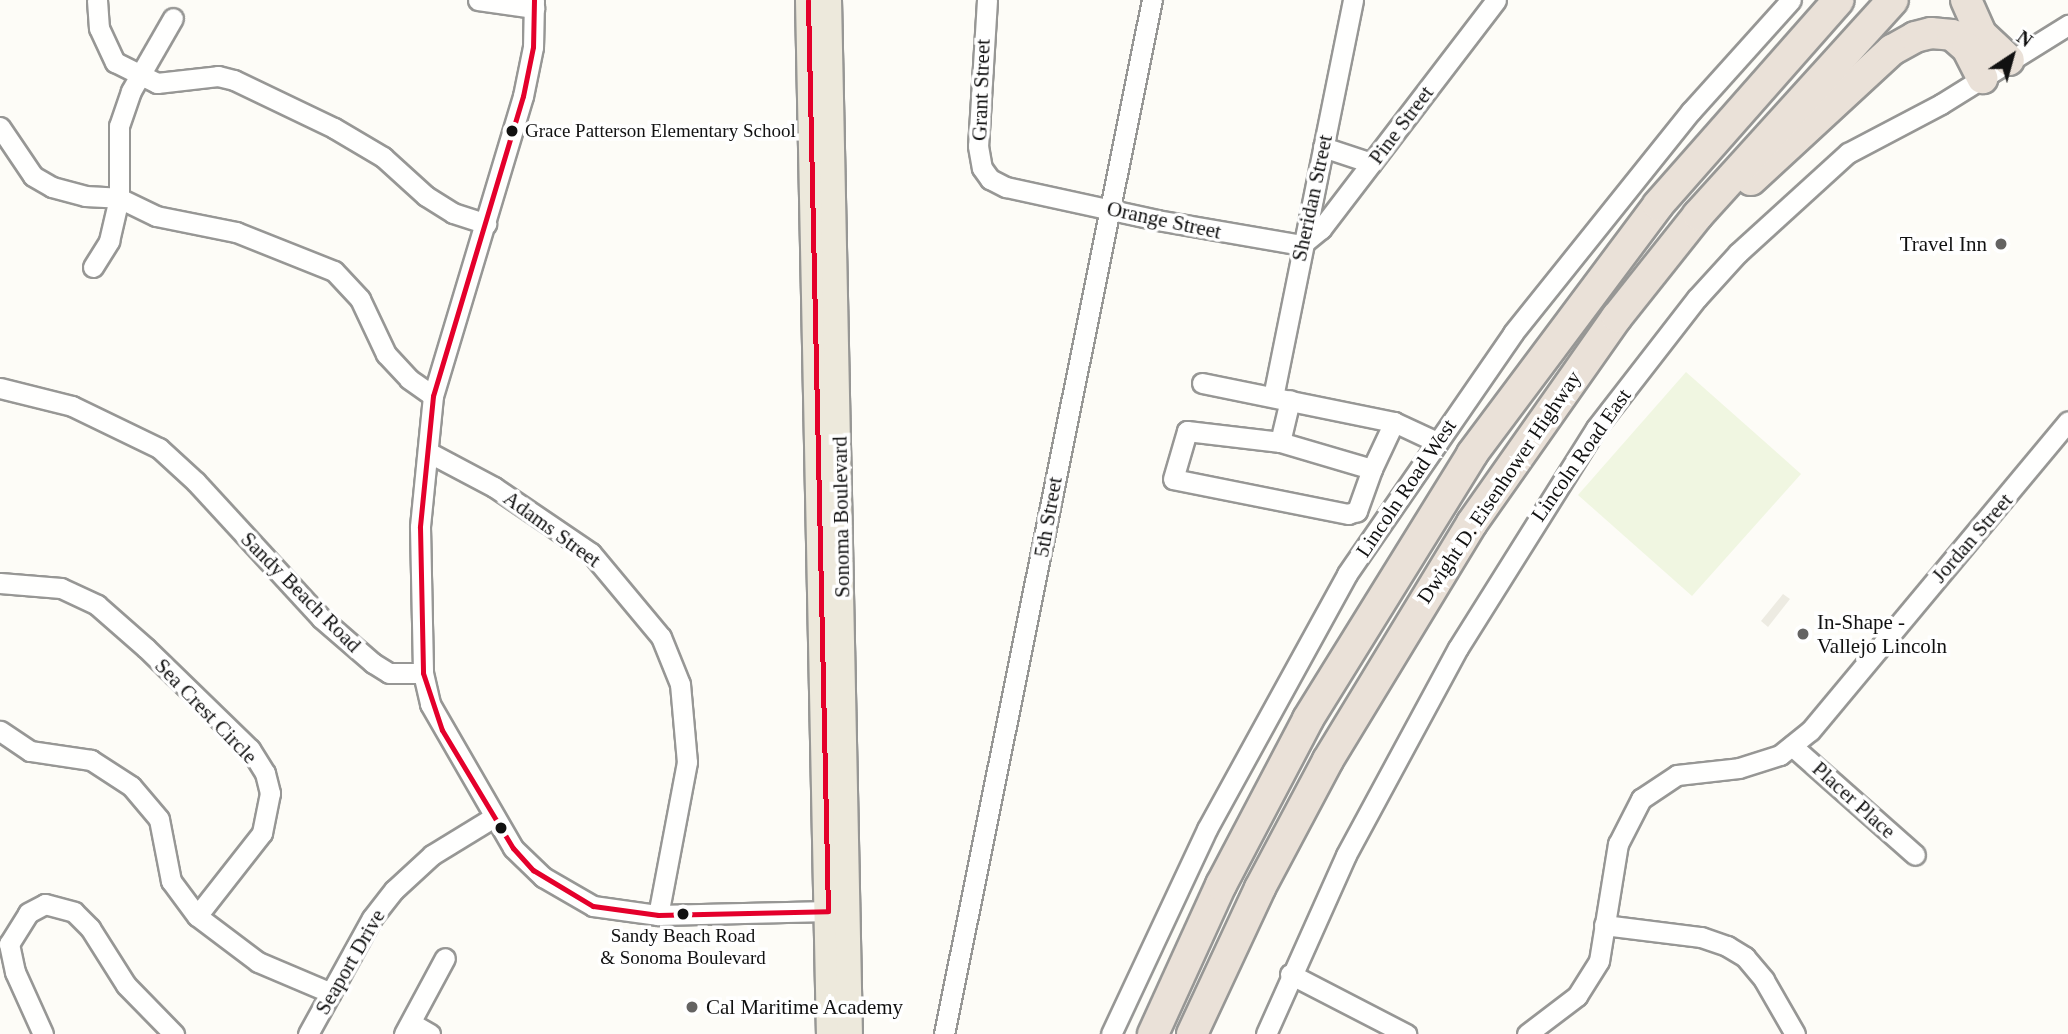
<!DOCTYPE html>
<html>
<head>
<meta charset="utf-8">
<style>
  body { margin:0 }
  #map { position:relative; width:2068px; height:1034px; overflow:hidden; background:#fdfcf7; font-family:"Times New Roman",serif }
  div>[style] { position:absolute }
  .pitch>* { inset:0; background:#f0f6e1 }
  .plaza>* { inset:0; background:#edebe2 }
  .roads { filter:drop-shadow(2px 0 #979795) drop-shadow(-2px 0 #979795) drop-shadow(0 2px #979795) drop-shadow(0 -2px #979795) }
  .minor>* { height:19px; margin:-9.5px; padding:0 9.5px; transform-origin:9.5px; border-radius:9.5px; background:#fffffe }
  .major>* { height:24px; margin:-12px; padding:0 12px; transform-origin:12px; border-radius:12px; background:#ede9dc }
  .highway>* { height:30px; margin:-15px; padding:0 15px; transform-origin:15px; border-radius:15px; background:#eae1d8 }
  .bus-1>* { height:5px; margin:-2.5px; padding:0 2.5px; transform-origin:2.5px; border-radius:2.5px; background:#e4002b }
  .dots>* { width:19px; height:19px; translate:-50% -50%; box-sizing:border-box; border:4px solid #fff; border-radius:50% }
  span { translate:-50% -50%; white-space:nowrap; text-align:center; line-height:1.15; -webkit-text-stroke:7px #fff; paint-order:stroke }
  .bus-label { font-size:19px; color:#111 }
  .left { translate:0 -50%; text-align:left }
  .street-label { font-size:21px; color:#111 }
  .poi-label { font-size:21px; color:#111 }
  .right { translate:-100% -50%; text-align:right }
  .north { position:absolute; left:1977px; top:21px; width:70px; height:70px; -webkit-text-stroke:5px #fff; paint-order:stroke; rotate:36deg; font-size:19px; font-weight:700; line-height:28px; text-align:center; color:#111 }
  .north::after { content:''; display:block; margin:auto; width:24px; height:32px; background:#111; clip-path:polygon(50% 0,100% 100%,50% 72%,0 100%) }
</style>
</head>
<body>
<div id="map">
  <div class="pitch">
    <div style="clip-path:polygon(1686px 372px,1801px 474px,1692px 596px,1578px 495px)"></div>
  </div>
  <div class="plaza">
    <div style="clip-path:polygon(1783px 594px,1790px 599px,1768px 627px,1761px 621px)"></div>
  </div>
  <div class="roads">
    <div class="minor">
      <div style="left:97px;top:0;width:28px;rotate:86deg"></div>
      <div style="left:99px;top:28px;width:38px;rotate:65deg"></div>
      <div style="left:115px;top:62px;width:47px;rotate:26.6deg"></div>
      <div style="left:157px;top:83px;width:61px;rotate:-6.5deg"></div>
      <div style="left:218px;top:76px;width:16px;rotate:14deg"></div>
      <div style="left:234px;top:80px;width:111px;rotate:25.6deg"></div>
      <div style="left:334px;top:128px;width:57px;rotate:30.6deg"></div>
      <div style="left:383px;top:157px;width:58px;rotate:42.2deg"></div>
      <div style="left:426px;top:196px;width:32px;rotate:32deg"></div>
      <div style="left:453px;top:213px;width:35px;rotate:18deg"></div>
      <div style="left:478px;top:0;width:57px;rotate:8.1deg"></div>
      <div style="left:534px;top:0;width:47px;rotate:91.2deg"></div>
      <div style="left:533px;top:47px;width:50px;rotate:101.5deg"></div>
      <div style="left:523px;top:96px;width:313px;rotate:106.7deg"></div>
      <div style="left:433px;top:396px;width:132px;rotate:95.7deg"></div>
      <div style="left:420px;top:527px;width:146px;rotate:88.8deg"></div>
      <div style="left:423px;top:673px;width:32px;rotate:77deg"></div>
      <div style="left:430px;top:704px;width:166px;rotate:60deg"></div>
      <div style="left:513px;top:848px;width:42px;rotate:44deg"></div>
      <div style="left:543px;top:877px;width:58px;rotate:30.1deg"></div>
      <div style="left:593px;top:906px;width:66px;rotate:7.9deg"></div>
      <div style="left:658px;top:915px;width:182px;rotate:-1.3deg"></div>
      <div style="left:987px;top:0;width:146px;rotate:93.5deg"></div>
      <div style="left:978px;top:146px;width:22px;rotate:80deg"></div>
      <div style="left:982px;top:168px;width:14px;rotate:54deg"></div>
      <div style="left:990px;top:179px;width:18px;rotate:27deg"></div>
      <div style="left:1006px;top:187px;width:155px;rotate:12.3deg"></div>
      <div style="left:1157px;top:220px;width:146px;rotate:9.8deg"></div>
      <div style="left:1301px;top:245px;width:26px;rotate:-39deg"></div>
      <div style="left:1321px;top:229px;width:288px;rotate:-52.6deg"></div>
      <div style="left:0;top:127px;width:59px;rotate:56deg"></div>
      <div style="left:33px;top:176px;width:22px;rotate:30deg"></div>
      <div style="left:52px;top:187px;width:34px;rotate:15deg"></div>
      <div style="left:85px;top:196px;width:34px;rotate:3deg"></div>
      <div style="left:119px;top:198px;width:41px;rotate:25.9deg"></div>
      <div style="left:156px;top:216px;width:82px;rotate:11.3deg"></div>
      <div style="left:236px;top:232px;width:105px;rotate:21.7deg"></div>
      <div style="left:334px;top:271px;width:38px;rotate:47deg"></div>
      <div style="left:360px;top:299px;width:61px;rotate:64.7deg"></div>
      <div style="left:386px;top:354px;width:34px;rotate:47deg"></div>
      <div style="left:409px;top:379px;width:29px;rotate:35deg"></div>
      <div style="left:1323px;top:147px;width:51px;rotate:18.4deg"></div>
      <div style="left:93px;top:267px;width:31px;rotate:-58deg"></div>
      <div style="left:109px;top:241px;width:44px;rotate:-76.9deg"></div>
      <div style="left:119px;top:198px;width:72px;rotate:-90deg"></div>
      <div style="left:119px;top:126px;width:37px;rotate:-71deg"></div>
      <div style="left:131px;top:91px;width:84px;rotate:-60.1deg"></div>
      <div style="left:1202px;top:383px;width:196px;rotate:11.5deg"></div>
      <div style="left:1394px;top:422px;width:47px;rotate:24.9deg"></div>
      <div style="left:0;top:388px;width:74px;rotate:14deg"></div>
      <div style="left:72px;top:406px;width:97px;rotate:25.8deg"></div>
      <div style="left:159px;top:448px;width:50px;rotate:42.6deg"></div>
      <div style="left:196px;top:482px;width:185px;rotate:47.4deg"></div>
      <div style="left:321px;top:618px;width:69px;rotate:40.9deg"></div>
      <div style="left:373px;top:663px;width:19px;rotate:32deg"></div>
      <div style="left:389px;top:673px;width:34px"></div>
      <div style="left:1273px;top:397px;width:405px;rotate:-78.6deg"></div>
      <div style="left:1280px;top:442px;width:43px;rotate:-76.6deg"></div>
      <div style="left:428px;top:452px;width:75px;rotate:27.9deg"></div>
      <div style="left:494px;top:487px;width:117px;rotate:34.2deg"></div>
      <div style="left:591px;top:553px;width:109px;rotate:50.2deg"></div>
      <div style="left:661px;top:637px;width:51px;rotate:68deg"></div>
      <div style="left:680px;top:684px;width:78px;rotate:84.9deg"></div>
      <div style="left:687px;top:762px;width:156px;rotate:100.7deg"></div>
      <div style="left:1372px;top:469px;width:45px;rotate:109.7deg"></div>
      <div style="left:1357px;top:511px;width:9px;rotate:162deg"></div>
      <div style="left:1348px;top:514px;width:178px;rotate:-168.7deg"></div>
      <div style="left:1173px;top:479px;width:50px;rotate:-73.7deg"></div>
      <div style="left:1187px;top:431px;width:94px;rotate:6.7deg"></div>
      <div style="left:1280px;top:442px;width:96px;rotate:16.4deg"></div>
      <div style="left:1372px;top:469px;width:52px;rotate:-64.9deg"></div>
      <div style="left:0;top:583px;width:61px;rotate:4.7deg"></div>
      <div style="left:61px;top:588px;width:40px;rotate:25deg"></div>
      <div style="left:97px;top:605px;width:65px;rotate:41.3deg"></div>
      <div style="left:146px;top:648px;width:145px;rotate:44.2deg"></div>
      <div style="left:250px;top:749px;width:28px;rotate:58deg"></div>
      <div style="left:265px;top:773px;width:21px;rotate:76deg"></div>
      <div style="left:270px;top:793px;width:41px;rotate:101.3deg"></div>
      <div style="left:262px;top:833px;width:105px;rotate:128.1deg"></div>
      <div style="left:197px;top:916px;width:44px;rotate:-126.6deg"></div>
      <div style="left:171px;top:881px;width:63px;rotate:-101deg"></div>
      <div style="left:159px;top:819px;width:43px;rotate:-130.3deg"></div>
      <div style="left:131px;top:786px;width:48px;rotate:-147deg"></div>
      <div style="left:91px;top:760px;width:62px;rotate:-171.6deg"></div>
      <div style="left:30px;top:751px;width:36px;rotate:-146deg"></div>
      <div style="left:1792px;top:746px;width:164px;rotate:41.5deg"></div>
      <div style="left:197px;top:916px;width:76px;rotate:37deg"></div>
      <div style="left:258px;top:962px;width:79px;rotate:23deg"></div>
      <div style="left:1604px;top:925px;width:98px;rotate:7.1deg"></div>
      <div style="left:1701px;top:937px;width:28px;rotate:19deg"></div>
      <div style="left:1727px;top:946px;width:21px;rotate:31deg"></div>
      <div style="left:1745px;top:957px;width:30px;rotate:50deg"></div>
      <div style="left:1764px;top:980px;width:62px;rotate:60.1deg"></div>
      <div style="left:1290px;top:974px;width:131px;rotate:27.3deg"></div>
      <div style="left:411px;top:1023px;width:22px;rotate:30deg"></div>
      <div style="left:43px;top:1034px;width:68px;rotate:-114.3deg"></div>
      <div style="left:15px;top:972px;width:29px;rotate:-102deg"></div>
      <div style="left:9px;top:944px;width:36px;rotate:-58deg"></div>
      <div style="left:28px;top:913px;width:19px;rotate:-28deg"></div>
      <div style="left:45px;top:904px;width:30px;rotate:15deg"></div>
      <div style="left:74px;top:912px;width:23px;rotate:45deg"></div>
      <div style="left:90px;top:928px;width:67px;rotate:57.7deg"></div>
      <div style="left:126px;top:985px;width:69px;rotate:45.6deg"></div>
      <div style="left:308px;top:1034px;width:132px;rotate:-61.1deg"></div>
      <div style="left:372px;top:918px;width:36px;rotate:-52deg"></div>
      <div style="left:394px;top:890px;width:52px;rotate:-42.6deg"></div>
      <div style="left:432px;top:855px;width:73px;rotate:-31.5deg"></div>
      <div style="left:404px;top:1034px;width:86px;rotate:-61.7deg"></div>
      <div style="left:944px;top:1034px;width:1055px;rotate:-78.63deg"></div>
      <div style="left:1111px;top:1034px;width:226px;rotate:-64.9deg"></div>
      <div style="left:1207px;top:829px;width:291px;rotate:-61.2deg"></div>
      <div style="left:1347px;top:574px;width:293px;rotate:-55.4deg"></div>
      <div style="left:1513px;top:333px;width:285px;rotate:-51.3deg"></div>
      <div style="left:1691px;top:111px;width:149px;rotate:-48deg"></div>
      <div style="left:1266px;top:1034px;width:196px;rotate:-65.9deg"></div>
      <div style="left:1346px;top:855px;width:235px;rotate:-61.6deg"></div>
      <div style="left:1458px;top:648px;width:260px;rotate:-57.9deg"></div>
      <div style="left:1596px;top:428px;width:165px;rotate:-52.2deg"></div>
      <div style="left:1697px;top:298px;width:61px;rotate:-47.7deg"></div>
      <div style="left:1738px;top:253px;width:149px;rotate:-42.3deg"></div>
      <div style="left:1848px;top:153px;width:105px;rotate:-27.8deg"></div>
      <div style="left:1941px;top:104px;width:150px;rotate:-31.9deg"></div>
      <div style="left:1527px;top:1034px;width:63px;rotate:-37.2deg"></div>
      <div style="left:1577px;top:996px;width:41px;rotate:-57.8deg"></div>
      <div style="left:1599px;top:961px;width:119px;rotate:-80.8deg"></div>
      <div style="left:1618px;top:844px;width:51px;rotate:-62.9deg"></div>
      <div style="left:1641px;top:799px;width:43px;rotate:-33.7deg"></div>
      <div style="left:1677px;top:775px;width:62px;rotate:-6.4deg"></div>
      <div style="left:1739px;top:768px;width:43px;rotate:-17.6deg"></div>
      <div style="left:1780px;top:755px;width:38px;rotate:-39deg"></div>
      <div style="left:1810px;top:731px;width:403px;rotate:-50.2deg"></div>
    </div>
    <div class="major">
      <div style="left:808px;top:0;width:1034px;rotate:88.84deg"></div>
      <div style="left:829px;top:0;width:1034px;rotate:88.84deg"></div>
    </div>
    <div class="highway">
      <div style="left:1966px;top:0;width:37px;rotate:66deg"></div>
      <div style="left:1981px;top:34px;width:38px;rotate:43deg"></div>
      <div style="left:1751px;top:180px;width:192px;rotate:-42.7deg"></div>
      <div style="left:1892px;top:50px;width:26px;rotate:-29deg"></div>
      <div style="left:1915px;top:37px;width:16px;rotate:-14deg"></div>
      <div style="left:1931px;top:33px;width:21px;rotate:5deg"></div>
      <div style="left:1952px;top:35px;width:20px;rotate:41deg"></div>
      <div style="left:1967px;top:48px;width:34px;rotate:63deg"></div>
      <div style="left:1153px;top:1034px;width:164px;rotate:-65.5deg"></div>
      <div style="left:1221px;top:885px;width:187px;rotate:-62.3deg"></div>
      <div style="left:1308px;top:719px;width:312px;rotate:-58.2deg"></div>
      <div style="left:1472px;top:454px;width:311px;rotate:-53.2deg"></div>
      <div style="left:1658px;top:205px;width:273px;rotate:-48.6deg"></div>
      <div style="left:1192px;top:1034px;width:161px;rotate:-65deg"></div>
      <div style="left:1260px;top:888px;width:145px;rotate:-62deg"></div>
      <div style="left:1328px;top:760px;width:277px;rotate:-58.7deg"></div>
      <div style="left:1472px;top:523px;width:252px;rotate:-54.9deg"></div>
      <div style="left:1617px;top:317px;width:130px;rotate:-51.5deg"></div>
      <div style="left:1698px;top:215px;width:290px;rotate:-47.8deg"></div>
    </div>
  </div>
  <div class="bus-1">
    <div style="left:534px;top:0;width:47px;rotate:91.2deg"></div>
    <div style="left:533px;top:47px;width:50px;rotate:101.5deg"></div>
    <div style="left:523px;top:96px;width:313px;rotate:106.7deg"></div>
    <div style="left:433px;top:396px;width:132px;rotate:95.7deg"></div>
    <div style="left:420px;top:527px;width:146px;rotate:88.8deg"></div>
    <div style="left:423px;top:673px;width:60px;rotate:71.6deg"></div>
    <div style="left:442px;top:730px;width:138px;rotate:59deg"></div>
    <div style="left:513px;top:848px;width:30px;rotate:48deg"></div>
    <div style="left:533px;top:870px;width:70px;rotate:31deg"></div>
    <div style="left:593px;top:906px;width:66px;rotate:7.9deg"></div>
    <div style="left:658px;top:915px;width:170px;rotate:-1.3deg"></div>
    <div style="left:828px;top:911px;width:911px;rotate:-91.26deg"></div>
  </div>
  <div class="dots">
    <div style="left:512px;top:131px;background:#111"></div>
    <div style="left:2001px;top:244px;background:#646362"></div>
    <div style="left:1803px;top:634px;background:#646362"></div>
    <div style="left:501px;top:828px;background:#111"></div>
    <div style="left:683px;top:914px;background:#111"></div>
    <div style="left:692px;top:1007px;background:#646362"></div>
  </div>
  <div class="bus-label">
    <span class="left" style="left:525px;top:131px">Grace Patterson Elementary School</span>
    <span style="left:683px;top:947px">Sandy Beach Road<br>&amp; Sonoma Boulevard</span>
  </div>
  <div class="street-label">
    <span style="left:981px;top:90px;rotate:-88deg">Grant Street</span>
    <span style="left:1401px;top:125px;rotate:-53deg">Pine Street</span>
    <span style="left:1312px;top:198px;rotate:-78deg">Sheridan Street</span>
    <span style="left:1164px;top:220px;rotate:12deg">Orange Street</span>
    <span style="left:1581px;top:455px;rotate:-55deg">Lincoln Road East</span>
    <span style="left:1499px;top:487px;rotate:-56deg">Dwight D. Eisenhower Highway</span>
    <span style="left:1406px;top:488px;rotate:-56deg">Lincoln Road West</span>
    <span style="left:841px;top:517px;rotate:-91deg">Sonoma Boulevard</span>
    <span style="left:1048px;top:517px;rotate:-80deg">5th Street</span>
    <span style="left:552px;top:529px;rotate:36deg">Adams Street</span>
    <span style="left:1972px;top:538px;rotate:-49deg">Jordan Street</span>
    <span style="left:301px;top:592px;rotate:45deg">Sandy Beach Road</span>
    <span style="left:206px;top:711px;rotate:46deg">Sea Crest Circle</span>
    <span style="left:1854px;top:800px;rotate:42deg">Placer Place</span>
    <span style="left:350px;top:962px;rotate:-60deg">Seaport Drive</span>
  </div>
  <div class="poi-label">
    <span class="right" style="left:1987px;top:244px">Travel Inn</span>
    <span class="left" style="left:1817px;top:634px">In-Shape -<br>Vallejo Lincoln</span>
    <span class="left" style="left:706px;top:1007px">Cal Maritime Academy</span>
  </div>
  <div class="north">N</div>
</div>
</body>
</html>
